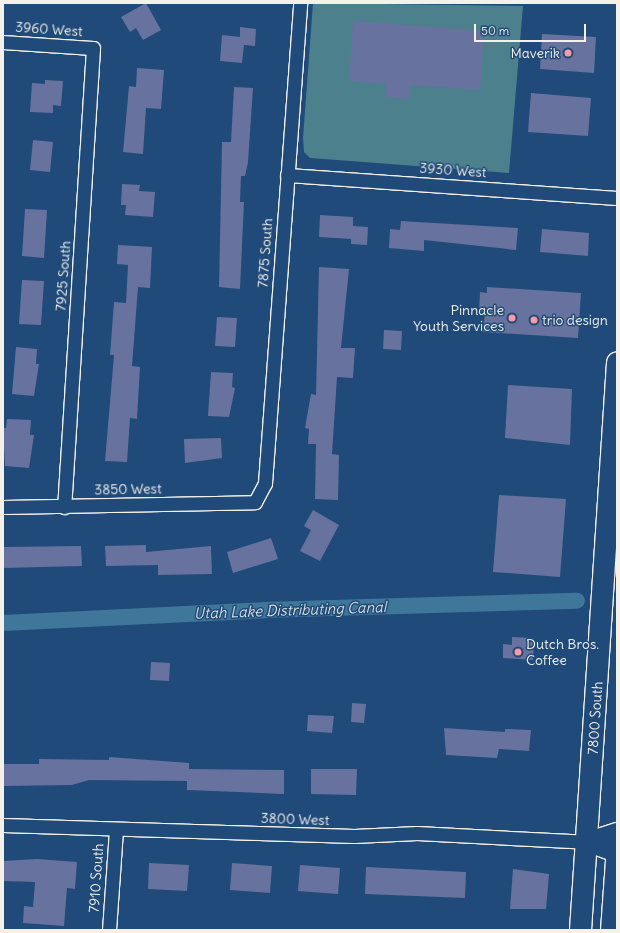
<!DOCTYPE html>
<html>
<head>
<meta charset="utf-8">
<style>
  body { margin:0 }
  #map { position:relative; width:620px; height:933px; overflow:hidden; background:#1f4a7a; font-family:Delius,sans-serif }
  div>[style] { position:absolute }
  .green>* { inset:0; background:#4c808d }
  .canal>* { height:16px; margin:-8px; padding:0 8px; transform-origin:8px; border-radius:8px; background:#3f779a }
  .building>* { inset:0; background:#67729e }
  .roads { filter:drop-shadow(1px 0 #f4f1e8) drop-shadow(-1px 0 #f4f1e8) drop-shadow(0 1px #f4f1e8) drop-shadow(0 -1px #f4f1e8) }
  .street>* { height:13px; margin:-6.5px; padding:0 6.5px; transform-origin:6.5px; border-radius:6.5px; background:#1f4a7a }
  .secondary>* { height:18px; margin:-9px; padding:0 9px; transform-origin:9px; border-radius:9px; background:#1f4a7a }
  .primary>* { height:21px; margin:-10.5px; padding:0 10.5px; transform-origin:10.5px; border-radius:10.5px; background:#1f4a7a }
  .dots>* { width:11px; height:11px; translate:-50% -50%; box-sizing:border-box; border:2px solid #1f4a7a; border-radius:50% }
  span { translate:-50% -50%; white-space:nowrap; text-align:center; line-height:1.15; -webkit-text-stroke:3px #1f4a7a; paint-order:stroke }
  .street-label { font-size:14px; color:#f4f1e8 }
  .poi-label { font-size:14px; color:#f4f1e8 }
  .right { translate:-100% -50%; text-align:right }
  .left { translate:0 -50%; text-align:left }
  .water-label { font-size:15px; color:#d9dfdc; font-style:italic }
  .frame { position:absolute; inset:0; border:4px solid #f4f1e8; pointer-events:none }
  .scale { position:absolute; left:474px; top:24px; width:112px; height:18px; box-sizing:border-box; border:2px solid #f4f1e8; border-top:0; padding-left:5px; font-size:12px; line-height:14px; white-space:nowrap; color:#f4f1e8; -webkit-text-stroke:3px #1f4a7a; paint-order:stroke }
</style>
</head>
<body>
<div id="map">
  <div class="green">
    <div style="clip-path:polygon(313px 3px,523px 6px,509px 173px,310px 158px,304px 152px,303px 138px)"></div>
  </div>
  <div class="canal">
    <div style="left:3px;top:623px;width:262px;rotate:-2.8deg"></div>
    <div style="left:265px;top:610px;width:312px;rotate:-1.7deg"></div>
  </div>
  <div class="building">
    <div style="clip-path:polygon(146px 3px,161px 30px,143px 40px,136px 28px,130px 32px,121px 17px)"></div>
    <div style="clip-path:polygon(353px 21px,484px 31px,480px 90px,410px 85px,409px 99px,385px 97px,386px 84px,349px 81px)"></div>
    <div style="clip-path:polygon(240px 27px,256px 29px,255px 46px,244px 45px,242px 63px,220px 61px,222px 35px,240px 37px)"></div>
    <div style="clip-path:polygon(542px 34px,596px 37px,594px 73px,540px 69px)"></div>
    <div style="clip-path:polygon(137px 68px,164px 70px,161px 109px,146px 108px,143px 154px,123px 152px,129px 86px,136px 87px)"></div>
    <div style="clip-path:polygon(45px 80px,63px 81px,61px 106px,53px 105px,53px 113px,30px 112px,32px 83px,45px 84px)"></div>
    <div style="clip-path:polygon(234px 87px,253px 88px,248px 162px,245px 176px,241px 176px,240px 202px,244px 202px,240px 289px,219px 287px,222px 142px,231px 142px)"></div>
    <div style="clip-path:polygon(531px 93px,591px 98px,588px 136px,528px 132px)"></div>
    <div style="clip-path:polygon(33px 140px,53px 142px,50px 172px,30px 170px)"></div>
    <div style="clip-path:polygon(122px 184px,140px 185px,139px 191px,155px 192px,153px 217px,125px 215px,126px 205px,121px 205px)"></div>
    <div style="clip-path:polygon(25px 209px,47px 210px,44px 258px,22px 256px)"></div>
    <div style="clip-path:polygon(320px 215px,353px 217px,353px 226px,368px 227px,367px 245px,351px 244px,351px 239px,319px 237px)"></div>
    <div style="clip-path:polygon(401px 221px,518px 228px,516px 250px,424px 240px,424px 251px,389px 248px,390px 229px,400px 230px)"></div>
    <div style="clip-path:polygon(542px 229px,589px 233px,588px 256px,540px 252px)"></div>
    <div style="clip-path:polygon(118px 245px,152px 247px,150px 288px,138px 287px,132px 366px,140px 367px,137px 419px,130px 418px,127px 462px,105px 461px,114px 355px,110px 355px,114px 302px,126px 303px,128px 265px,117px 264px)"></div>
    <div style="clip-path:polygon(319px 267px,349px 269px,341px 348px,355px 348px,353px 378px,337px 377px,332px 454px,339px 455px,338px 500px,315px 499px,316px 444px,308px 444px,309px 429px,305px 428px,311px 394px,316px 395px)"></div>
    <div style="clip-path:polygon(22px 280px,44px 281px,41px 325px,19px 324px)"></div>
    <div style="clip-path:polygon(487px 287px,581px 293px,578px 338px,483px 332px,485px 312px,479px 312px,480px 292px,487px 293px)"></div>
    <div style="clip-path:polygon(217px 317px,237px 318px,235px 347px,215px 346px)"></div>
    <div style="clip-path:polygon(384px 330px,402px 331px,401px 350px,383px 349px)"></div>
    <div style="clip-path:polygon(16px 347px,37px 349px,36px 364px,39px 364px,34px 396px,12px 394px)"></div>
    <div style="clip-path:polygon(211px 372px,233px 373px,232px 387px,235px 388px,229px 417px,208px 416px)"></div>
    <div style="clip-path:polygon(508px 385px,572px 389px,570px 445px,505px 438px)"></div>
    <div style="clip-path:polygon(7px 419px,31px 420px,30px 435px,34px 435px,29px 468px,5px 466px,3px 428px,6px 428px)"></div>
    <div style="clip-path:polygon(221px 438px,222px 458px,185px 463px,184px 439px)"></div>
    <div style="clip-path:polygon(499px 495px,566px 499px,560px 577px,493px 572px)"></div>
    <div style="clip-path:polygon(313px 510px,339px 525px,320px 561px,300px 551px,311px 530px,304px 526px)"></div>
    <div style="clip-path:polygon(271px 538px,278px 559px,233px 573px,227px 552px)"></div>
    <div style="clip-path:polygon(146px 545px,146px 552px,211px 546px,212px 574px,158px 575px,158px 565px,106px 566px,105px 546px)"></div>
    <div style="clip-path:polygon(81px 546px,82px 566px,3px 568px,3px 547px)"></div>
    <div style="clip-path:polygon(512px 637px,534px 638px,533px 660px,503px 658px,503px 644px,512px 645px)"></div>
    <div style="clip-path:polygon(151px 662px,170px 663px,169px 681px,150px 680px)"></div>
    <div style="clip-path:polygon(352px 703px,366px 704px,364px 723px,351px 722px)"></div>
    <div style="clip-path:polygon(308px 715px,334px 716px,332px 733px,307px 731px)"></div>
    <div style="clip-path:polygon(444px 728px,505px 732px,505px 729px,531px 730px,529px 751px,499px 749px,497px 758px,446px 755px)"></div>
    <div style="clip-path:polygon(109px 757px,189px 763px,189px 769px,284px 770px,284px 794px,187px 790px,187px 781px,89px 780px,72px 785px,3px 786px,3px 764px,39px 764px,39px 759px,109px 760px)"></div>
    <div style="clip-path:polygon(311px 769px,357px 769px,356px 795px,311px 794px)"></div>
    <div style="clip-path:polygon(37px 859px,77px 862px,75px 889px,67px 888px,64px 926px,23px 923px,24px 906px,33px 907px,35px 882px,3px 881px,3px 861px)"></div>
    <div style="clip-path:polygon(149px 863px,189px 865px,187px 891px,148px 889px)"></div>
    <div style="clip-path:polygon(232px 863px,272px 866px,270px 893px,230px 890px)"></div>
    <div style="clip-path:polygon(300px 865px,340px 868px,338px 894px,298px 891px)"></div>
    <div style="clip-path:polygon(366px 867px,466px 872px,465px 898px,365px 894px)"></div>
    <div style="clip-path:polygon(513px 869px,549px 874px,546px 909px,510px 909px)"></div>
  </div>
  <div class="roads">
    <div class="street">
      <div style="left:3px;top:42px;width:90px;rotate:3.8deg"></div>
      <div style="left:93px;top:48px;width:460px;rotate:93.6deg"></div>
      <div style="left:287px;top:175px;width:331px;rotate:4deg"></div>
      <div style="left:3px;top:507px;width:252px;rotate:-1.1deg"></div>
      <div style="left:255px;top:502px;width:21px;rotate:-62deg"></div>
      <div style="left:265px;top:483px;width:481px;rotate:-85.8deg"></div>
      <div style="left:3px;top:825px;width:351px;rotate:1.8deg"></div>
      <div style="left:354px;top:836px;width:63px;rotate:-2.7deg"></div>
      <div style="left:417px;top:833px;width:169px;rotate:3deg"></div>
      <div style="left:109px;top:930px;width:101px;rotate:-86deg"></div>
    </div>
    <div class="secondary">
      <div style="left:586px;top:842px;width:33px;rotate:20deg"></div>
      <div style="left:586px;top:842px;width:33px;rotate:-18deg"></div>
    </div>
    <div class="primary">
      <div style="left:580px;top:930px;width:569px;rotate:-86.27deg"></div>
      <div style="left:611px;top:930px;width:84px;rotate:-85.9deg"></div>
    </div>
  </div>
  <div class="dots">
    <div style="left:568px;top:53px;background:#ff9aa2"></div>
    <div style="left:512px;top:318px;background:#ff9aa2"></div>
    <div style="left:534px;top:320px;background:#ff9aa2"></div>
    <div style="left:518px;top:652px;background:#ff9aa2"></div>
  </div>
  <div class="street-label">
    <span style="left:49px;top:29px;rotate:4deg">3960 West</span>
    <span style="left:453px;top:170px;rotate:4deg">3930 West</span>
    <span style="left:265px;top:253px;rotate:-86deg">7875 South</span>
    <span style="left:63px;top:276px;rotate:-86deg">7925 South</span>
    <span style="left:128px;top:489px;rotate:-1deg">3850 West</span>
    <span style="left:595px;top:718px;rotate:-86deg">7800 South</span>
    <span style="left:295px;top:819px;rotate:2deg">3800 West</span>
    <span style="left:96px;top:878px;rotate:-86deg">7910 South</span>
  </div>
  <div class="poi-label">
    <span class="right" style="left:560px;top:53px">Maverik</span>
    <span class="right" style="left:504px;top:318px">Pinnacle<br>Youth Services</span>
    <span class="left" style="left:542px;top:320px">trio design</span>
    <span class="left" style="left:526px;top:652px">Dutch Bros.<br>Coffee</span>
  </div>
  <div class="water-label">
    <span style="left:290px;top:610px;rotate:-2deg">Utah Lake Distributing Canal</span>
  </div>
  <div class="frame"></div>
  <div class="scale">50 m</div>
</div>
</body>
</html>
